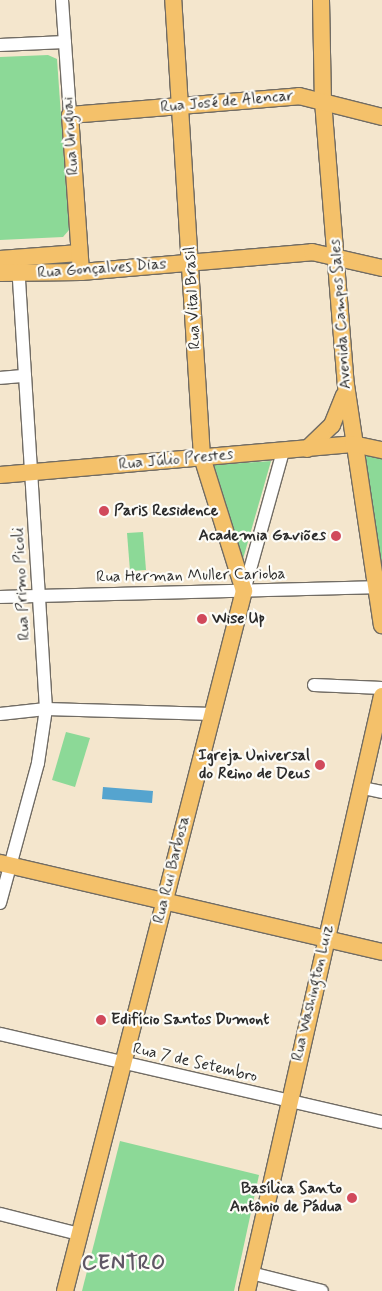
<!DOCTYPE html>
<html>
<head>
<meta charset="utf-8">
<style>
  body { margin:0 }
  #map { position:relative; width:382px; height:1291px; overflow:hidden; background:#f4e6cd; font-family:Mynerve,sans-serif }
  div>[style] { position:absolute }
  .green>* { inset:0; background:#8cd997 }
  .water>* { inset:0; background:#55a4cf }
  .roads { filter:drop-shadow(1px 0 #716c64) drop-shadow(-1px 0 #716c64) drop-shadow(0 1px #716c64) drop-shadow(0 -1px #716c64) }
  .minor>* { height:12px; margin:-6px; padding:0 6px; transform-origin:6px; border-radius:6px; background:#fff }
  .major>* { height:16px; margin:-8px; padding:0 8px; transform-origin:8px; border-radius:8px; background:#f4c16a }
  .dots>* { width:14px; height:14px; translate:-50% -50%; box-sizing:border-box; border:2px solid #fdfcf7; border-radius:50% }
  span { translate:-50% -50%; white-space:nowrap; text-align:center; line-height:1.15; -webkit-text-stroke:4.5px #fdfcf7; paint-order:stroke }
  .street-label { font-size:16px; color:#2b2b2b }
  .poi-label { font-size:16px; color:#2b2b2b; font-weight:700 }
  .left { translate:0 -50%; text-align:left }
  .right { translate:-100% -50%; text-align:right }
  .district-label { font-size:21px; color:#605765; font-weight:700; letter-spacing:1px }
</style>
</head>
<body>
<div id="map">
  <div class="green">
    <div style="clip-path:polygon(48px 55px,57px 59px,69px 230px,63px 237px,0 240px,0 57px)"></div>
    <div style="clip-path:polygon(361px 452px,382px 456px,382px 571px)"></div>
    <div style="clip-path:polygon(271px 461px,243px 559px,214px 465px)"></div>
    <div style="clip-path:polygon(143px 532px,146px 570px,130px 571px,127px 533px)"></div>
    <div style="clip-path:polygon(66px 732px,90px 738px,75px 787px,52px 780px)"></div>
    <div style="clip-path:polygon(120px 1141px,259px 1175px,234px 1291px,82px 1291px)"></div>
  </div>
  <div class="water">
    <div style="clip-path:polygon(103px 787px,153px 791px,152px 803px,102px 799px)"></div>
  </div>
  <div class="roads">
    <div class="minor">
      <div style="left:62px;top:0;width:115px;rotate:86deg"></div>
      <div style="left:0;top:45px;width:65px;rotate:-2.6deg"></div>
      <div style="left:0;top:378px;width:25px;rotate:-5deg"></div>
      <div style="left:244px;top:591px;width:145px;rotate:-74.4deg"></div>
      <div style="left:0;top:597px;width:382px;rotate:-1.5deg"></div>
      <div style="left:314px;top:685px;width:68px;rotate:2.5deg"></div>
      <div style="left:0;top:714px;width:46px;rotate:-6.2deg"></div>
      <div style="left:46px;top:709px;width:167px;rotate:1.7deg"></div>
      <div style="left:363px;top:788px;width:19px;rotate:12deg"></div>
      <div style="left:0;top:903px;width:145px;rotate:-74.8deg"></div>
      <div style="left:38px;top:763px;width:55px;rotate:-81.6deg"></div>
      <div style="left:46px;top:709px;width:445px;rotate:-93.6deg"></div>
      <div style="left:0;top:1034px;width:392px;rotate:13deg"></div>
      <div style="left:0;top:1214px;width:81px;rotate:14.2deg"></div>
      <div style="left:251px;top:1273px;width:73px;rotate:14.2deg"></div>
    </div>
    <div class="major">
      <div style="left:321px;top:0;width:101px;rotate:88.9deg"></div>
      <div style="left:323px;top:101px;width:285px;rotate:85.4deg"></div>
      <div style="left:346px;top:385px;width:243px;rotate:81.5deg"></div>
      <div style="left:0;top:259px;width:79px;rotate:-4.3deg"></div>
      <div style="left:81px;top:272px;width:157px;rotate:-94deg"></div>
      <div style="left:70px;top:115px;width:230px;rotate:-4.7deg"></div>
      <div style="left:299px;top:96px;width:86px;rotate:14.2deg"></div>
      <div style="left:0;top:273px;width:81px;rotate:-0.7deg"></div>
      <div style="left:81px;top:272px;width:232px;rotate:-4.9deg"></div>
      <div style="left:312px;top:252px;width:72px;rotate:12.9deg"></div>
      <div style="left:307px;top:449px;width:35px;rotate:-44deg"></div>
      <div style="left:332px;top:425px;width:32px;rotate:-68deg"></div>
      <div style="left:0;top:475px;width:354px;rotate:-5deg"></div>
      <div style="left:353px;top:444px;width:30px;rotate:12deg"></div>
      <div style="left:0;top:863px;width:392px;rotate:13.1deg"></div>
      <div style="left:65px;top:1291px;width:723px;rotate:-75.66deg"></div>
      <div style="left:244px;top:591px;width:140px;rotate:-107.4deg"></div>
      <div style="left:202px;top:457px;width:458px;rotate:-93.6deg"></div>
      <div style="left:247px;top:1291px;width:610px;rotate:-77.22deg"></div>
    </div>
  </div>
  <div class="dots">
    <div style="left:104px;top:511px;background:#d1495b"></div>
    <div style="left:336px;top:536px;background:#d1495b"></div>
    <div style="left:202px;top:619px;background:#d1495b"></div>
    <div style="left:320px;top:765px;background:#d1495b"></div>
    <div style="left:101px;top:1020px;background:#d1495b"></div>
    <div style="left:352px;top:1198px;background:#d1495b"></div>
  </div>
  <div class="street-label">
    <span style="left:227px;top:102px;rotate:-5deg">Rua José de Alencar</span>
    <span style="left:71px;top:136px;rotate:-94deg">Rua Uruguai</span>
    <span style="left:102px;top:269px;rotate:-4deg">Rua Gonçalves Dias</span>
    <span style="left:193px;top:298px;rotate:-93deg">Rua Vital Brasil</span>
    <span style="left:341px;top:314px;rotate:-94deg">Avenida Campos Sales</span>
    <span style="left:176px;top:460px;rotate:-5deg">Rua Júlio Prestes</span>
    <span style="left:191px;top:576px;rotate:-1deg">Rua Herman Muller Carioba</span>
    <span style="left:22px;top:584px;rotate:-93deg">Rua Primo Picoli</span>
    <span style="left:172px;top:870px;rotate:-76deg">Rua Rui Barbosa</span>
    <span style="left:313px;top:993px;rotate:-77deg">Rua Washington Luiz</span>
    <span style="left:195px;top:1063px;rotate:13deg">Rua 7 de Setembro</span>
  </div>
  <div class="poi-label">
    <span class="left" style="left:114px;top:511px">Paris Residence</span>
    <span class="right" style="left:326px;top:536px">Academia Gaviões</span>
    <span class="left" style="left:212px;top:619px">Wise Up</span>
    <span class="right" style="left:310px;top:765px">Igreja Universal<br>do Reino de Deus</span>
    <span class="left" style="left:111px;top:1020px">Edifício Santos Dumont</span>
    <span class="right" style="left:342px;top:1198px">Basílica Santo<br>Antônio de Pádua</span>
  </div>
  <div class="district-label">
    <span style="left:124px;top:1263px">CENTRO</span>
  </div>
</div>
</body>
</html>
